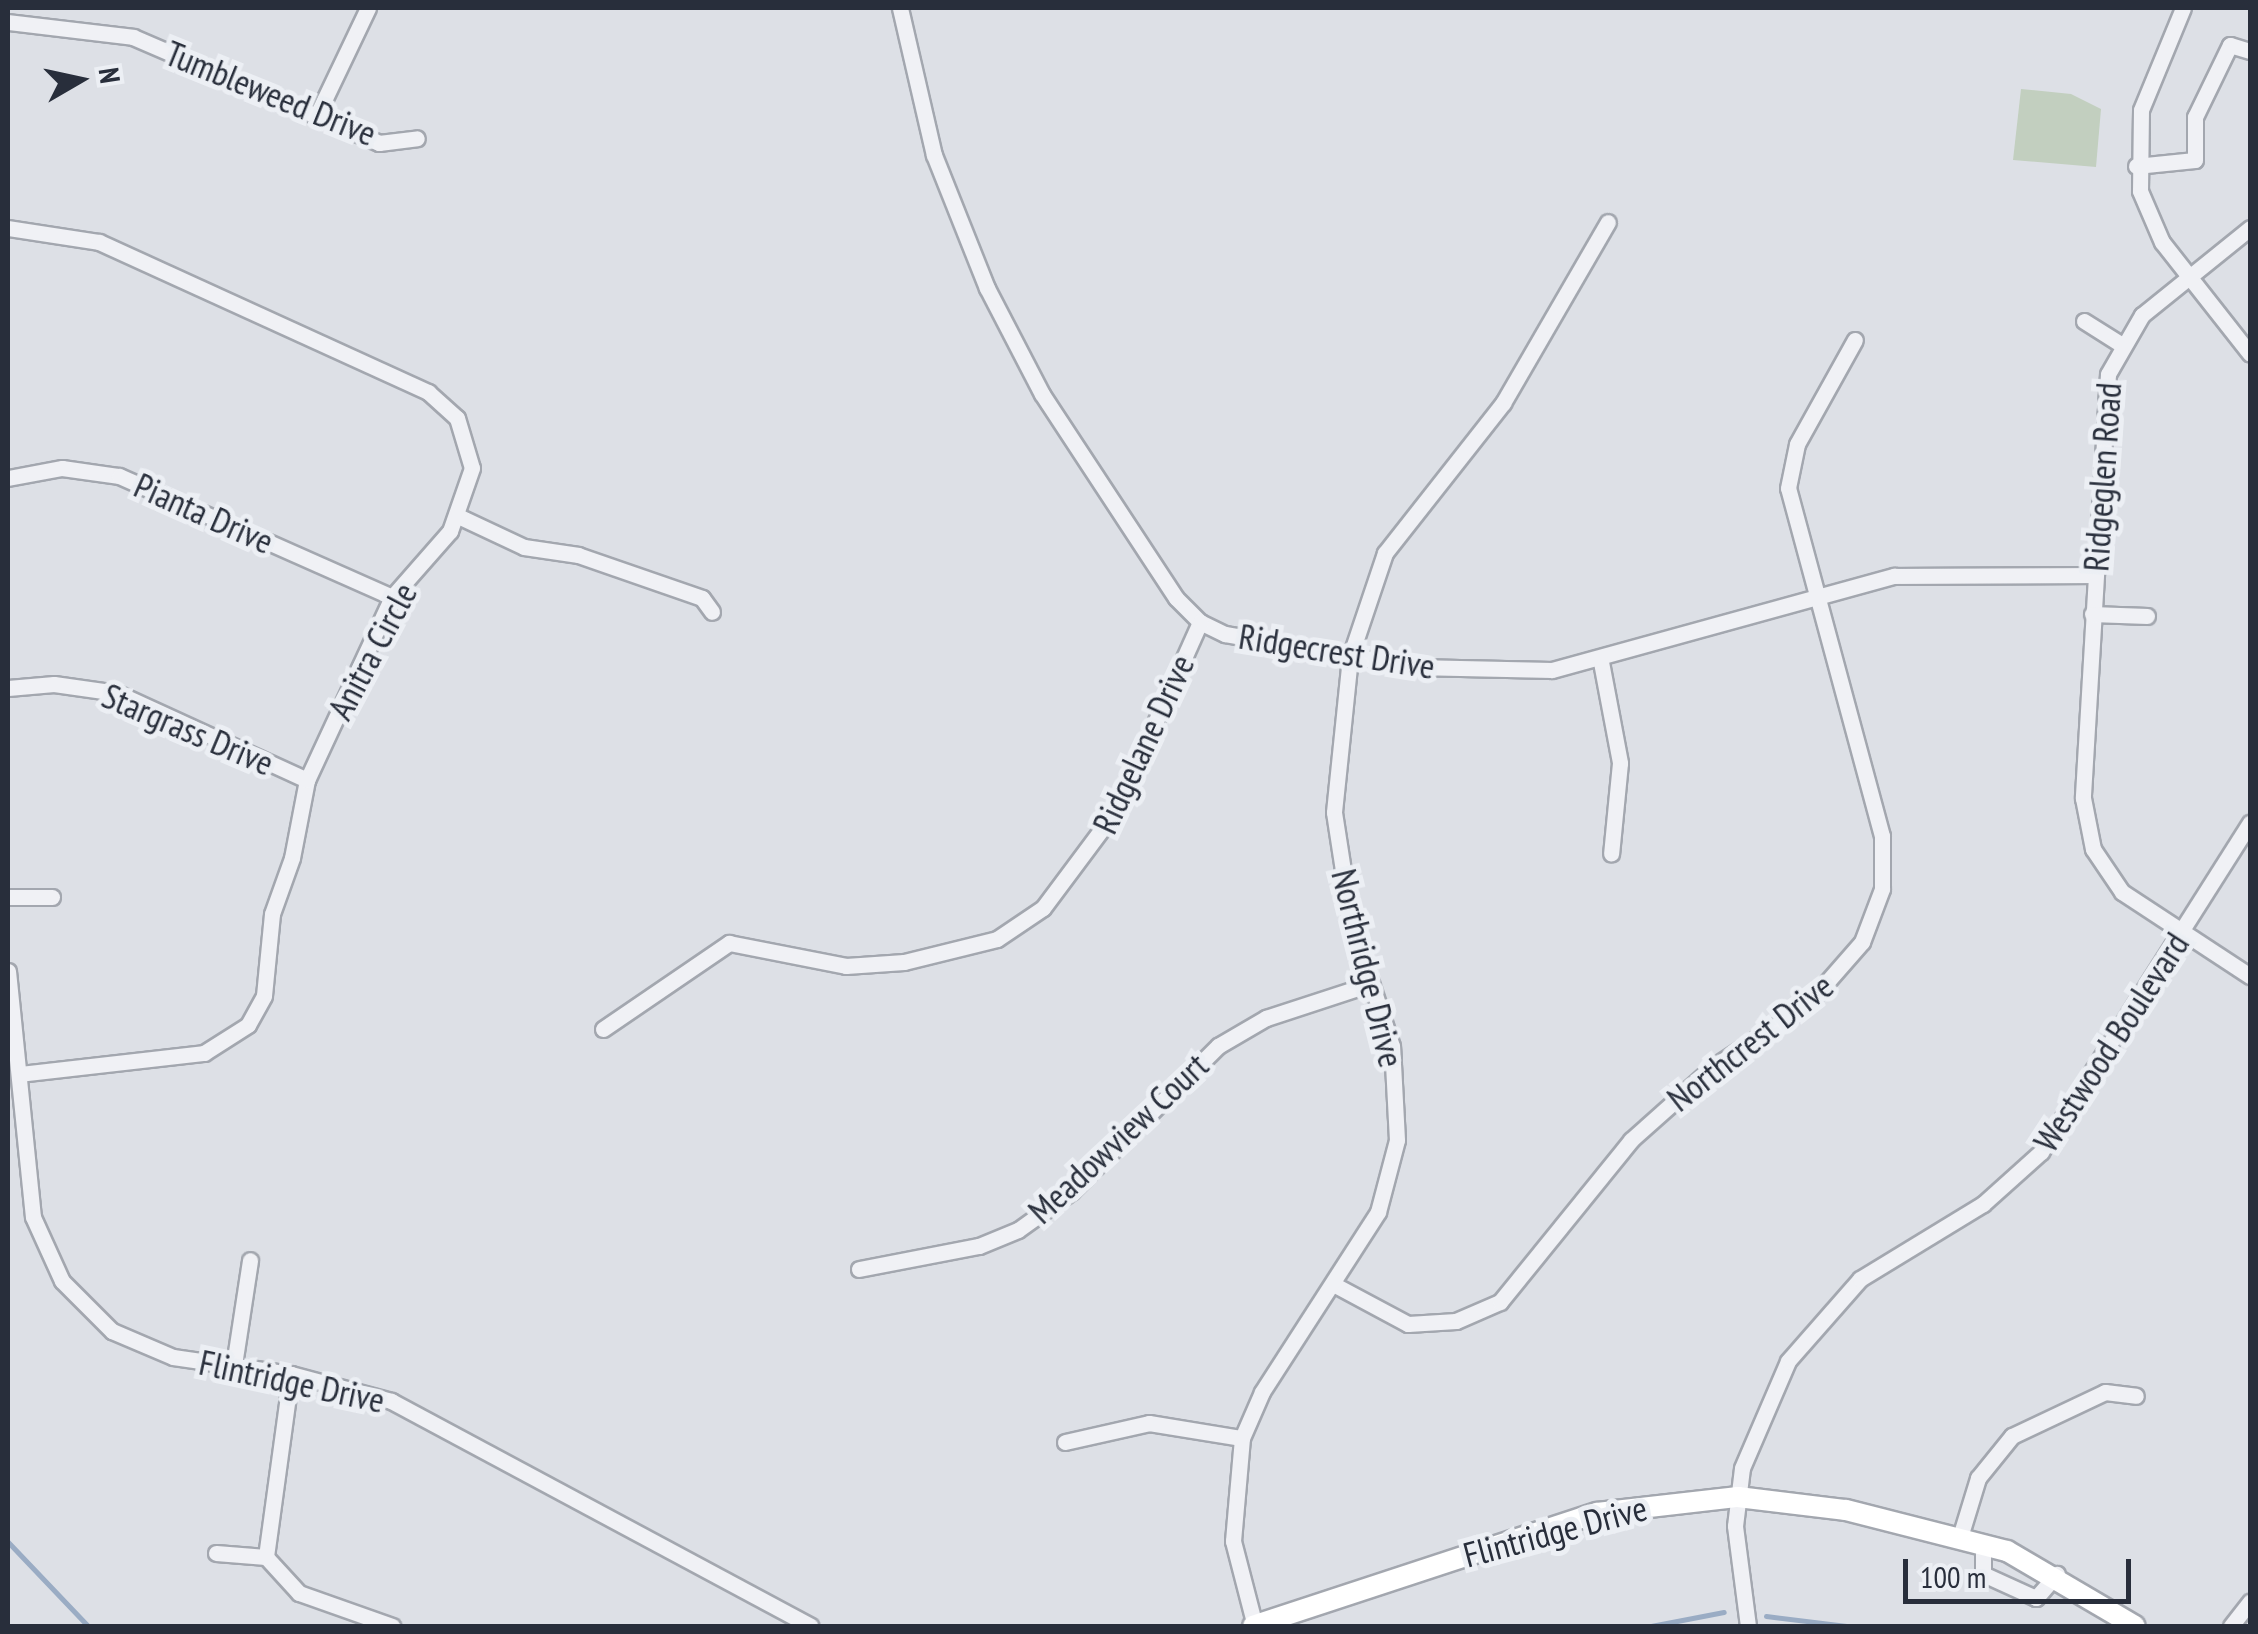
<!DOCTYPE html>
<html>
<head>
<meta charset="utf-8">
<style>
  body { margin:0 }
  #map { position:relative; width:2258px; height:1634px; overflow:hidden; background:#dde0e6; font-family:"PT Sans Narrow",sans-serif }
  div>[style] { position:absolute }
  .green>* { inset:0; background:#c2cfbf }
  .stream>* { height:5px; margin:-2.5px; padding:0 2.5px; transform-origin:2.5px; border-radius:2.5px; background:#9aacc4 }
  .roads { filter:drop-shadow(2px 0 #a3a7af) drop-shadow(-2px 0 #a3a7af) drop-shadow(0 2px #a3a7af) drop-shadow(0 -2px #a3a7af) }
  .street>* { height:15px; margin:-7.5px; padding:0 7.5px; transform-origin:7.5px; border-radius:7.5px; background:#f0f1f5 }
  .secondary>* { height:20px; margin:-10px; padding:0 10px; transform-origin:10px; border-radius:10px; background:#fff }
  span { translate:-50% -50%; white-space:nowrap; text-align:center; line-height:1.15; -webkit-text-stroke:10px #eceff4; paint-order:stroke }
  .street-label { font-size:35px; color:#282e3b }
  .frame { position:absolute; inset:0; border:10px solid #282e3b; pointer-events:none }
  .north { position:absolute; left:30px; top:30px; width:100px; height:100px; -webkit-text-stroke:8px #eceff4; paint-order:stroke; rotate:81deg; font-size:28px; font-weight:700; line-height:40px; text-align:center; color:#282e3b }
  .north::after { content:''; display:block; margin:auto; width:35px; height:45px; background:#282e3b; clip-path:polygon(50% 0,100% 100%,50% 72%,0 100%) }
  .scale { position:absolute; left:1903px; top:1559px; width:228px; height:45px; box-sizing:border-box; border:5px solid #282e3b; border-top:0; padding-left:12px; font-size:30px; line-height:35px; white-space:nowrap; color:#282e3b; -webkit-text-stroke:8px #eceff4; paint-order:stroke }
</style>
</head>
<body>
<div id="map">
  <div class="green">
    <div style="clip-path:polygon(2021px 89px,2071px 94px,2101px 109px,2096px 167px,2013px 160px)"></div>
  </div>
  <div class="stream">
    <div style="left:8px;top:1542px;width:116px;rotate:46.4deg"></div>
    <div style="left:1766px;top:1616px;width:83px;rotate:7deg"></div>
    <div style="left:1651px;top:1626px;width:74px;rotate:-10.9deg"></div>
  </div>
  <div class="roads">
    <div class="street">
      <div style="left:900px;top:8px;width:151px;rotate:77deg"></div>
      <div style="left:934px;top:155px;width:143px;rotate:68.3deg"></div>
      <div style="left:987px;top:288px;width:119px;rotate:62.6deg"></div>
      <div style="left:1042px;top:394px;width:244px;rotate:56.7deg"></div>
      <div style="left:1176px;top:598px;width:34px;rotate:45deg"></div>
      <div style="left:1200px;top:622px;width:28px;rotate:26deg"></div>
      <div style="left:1225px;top:634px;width:192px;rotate:9.9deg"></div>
      <div style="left:1414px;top:667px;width:138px;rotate:1.2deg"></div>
      <div style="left:1552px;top:670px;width:355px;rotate:-15.4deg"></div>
      <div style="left:1894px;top:576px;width:200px;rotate:-0.3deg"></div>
      <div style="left:2183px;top:8px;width:110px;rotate:112.4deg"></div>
      <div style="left:2141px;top:110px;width:81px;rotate:90.7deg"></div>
      <div style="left:2140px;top:191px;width:56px;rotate:66.7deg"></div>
      <div style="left:2162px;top:242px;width:142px;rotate:51.8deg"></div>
      <div style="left:8px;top:22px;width:126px;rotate:6.8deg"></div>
      <div style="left:133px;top:37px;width:268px;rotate:23.3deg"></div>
      <div style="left:379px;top:143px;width:38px;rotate:-7deg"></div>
      <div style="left:317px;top:115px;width:119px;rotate:-64.5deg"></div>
      <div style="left:2136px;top:166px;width:59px;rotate:-5.8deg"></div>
      <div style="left:2195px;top:160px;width:43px;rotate:-90deg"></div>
      <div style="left:2195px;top:117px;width:80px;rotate:-64.1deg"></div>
      <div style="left:2230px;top:45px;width:21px;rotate:17deg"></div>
      <div style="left:8px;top:228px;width:92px;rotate:8.7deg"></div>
      <div style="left:99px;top:242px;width:362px;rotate:24.5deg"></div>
      <div style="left:428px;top:392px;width:39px;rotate:42deg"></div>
      <div style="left:457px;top:418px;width:52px;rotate:73.3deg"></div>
      <div style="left:472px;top:468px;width:67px;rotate:109.2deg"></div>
      <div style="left:450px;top:531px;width:88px;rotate:131.3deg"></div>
      <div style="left:392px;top:597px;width:202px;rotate:114.9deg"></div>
      <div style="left:307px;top:780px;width:79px;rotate:100.9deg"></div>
      <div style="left:292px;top:858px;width:59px;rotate:109.7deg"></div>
      <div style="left:272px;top:914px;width:82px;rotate:95.6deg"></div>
      <div style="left:264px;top:996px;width:33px;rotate:119deg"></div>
      <div style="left:248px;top:1025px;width:52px;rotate:147.5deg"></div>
      <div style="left:204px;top:1053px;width:186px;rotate:173.5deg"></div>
      <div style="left:2250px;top:228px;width:139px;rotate:141.1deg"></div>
      <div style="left:2142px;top:315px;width:68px;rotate:120deg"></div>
      <div style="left:2108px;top:374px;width:425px;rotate:93.4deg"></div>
      <div style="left:2083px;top:798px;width:52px;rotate:78.9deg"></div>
      <div style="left:2093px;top:849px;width:52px;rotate:56deg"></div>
      <div style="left:2122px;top:892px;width:153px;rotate:33.3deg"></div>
      <div style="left:2084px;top:321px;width:41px;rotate:32.2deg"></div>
      <div style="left:8px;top:478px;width:55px;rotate:-10.5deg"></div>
      <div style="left:62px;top:468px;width:58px;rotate:8deg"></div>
      <div style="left:119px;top:476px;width:299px;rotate:23.9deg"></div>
      <div style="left:458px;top:516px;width:73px;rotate:25.2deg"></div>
      <div style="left:524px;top:547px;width:55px;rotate:8.4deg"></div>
      <div style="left:578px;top:555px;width:131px;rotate:19.1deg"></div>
      <div style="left:702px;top:598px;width:17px;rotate:54deg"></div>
      <div style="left:2092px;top:614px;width:55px;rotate:2.1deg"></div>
      <div style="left:1601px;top:662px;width:103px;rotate:79.3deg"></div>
      <div style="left:1620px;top:763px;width:91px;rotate:95.6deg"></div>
      <div style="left:8px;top:688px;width:46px;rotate:-5deg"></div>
      <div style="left:54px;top:684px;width:64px;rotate:8.1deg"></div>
      <div style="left:117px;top:693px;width:209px;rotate:24.6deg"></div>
      <div style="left:8px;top:897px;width:44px"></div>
      <div style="left:8px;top:971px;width:247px;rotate:84.2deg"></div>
      <div style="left:33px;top:1217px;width:70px;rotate:65.6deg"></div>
      <div style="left:62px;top:1281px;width:71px;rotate:45deg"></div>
      <div style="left:112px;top:1331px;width:66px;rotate:23.1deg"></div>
      <div style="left:173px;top:1357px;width:119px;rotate:8.2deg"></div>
      <div style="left:291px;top:1374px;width:104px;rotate:15.1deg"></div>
      <div style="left:391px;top:1401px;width:476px;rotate:28.2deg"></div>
      <div style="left:603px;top:1029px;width:153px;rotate:-34.3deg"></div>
      <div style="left:729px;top:943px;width:119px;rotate:11.1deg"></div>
      <div style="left:846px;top:966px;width:58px;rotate:-3.9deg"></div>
      <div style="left:904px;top:962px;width:96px;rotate:-13.9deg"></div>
      <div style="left:997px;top:939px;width:55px;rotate:-34deg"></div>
      <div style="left:1043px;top:908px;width:122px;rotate:-53.3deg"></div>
      <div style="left:1116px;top:810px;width:206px;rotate:-65.9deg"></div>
      <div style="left:859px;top:1269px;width:122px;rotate:-10.9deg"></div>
      <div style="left:979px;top:1246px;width:42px;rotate:-22.3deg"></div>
      <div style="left:1018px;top:1230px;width:67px;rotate:-35.8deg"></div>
      <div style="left:1072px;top:1191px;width:206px;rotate:-44.8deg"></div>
      <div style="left:1218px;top:1046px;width:56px;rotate:-30.3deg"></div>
      <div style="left:1266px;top:1018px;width:109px;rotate:-18.1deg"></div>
      <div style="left:1333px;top:1284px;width:85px;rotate:28.1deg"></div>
      <div style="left:1408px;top:1324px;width:48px;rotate:-3.6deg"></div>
      <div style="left:1456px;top:1321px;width:48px;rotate:-23.4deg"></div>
      <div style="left:1500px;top:1302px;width:208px;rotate:-51deg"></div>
      <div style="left:1631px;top:1140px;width:110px;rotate:-41.7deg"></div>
      <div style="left:1713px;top:1067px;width:111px;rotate:-33.3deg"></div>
      <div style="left:1806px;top:1006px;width:85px;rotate:-48.8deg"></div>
      <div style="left:1862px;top:942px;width:57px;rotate:-69.3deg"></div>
      <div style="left:1882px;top:889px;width:53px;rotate:-90deg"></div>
      <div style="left:1882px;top:836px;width:360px;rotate:-105.1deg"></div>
      <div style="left:1788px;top:488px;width:45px;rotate:-78.4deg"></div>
      <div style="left:1797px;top:444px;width:119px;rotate:-60.9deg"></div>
      <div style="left:234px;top:1365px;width:106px;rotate:-81.3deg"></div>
      <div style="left:291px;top:1374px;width:185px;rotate:97.8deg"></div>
      <div style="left:266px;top:1557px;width:49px;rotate:47.5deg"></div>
      <div style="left:299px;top:1593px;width:99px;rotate:19.5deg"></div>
      <div style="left:1065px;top:1442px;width:86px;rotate:-12.7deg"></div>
      <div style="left:1149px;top:1423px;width:94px;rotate:9.2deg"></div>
      <div style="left:1960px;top:1537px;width:62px;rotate:-73deg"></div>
      <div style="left:1978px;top:1478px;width:54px;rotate:-51deg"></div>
      <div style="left:2012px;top:1436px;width:103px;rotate:-25.3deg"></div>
      <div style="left:2105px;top:1392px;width:31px;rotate:7deg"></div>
      <div style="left:1983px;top:1543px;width:31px;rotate:90deg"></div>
      <div style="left:1983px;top:1574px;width:58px;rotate:24.4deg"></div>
      <div style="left:2036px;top:1598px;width:32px;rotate:-49deg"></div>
      <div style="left:216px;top:1553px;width:50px;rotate:4.6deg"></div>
      <div style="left:1255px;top:1626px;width:88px;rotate:-104.5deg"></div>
      <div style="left:1233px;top:1541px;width:103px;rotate:-85deg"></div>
      <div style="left:1242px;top:1438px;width:50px;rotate:-66.5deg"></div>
      <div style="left:1262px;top:1392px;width:214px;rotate:-57.2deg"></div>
      <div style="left:1378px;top:1212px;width:74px;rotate:-75.2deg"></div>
      <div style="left:1397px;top:1140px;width:94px;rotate:-93deg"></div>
      <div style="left:1392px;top:1046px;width:131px;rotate:-108.3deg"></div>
      <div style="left:1351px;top:922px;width:111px;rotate:-98.8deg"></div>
      <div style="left:1334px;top:812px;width:156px;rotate:-84.1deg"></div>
      <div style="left:1350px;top:657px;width:110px;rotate:-71.4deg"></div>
      <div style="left:1385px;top:553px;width:191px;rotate:-51.8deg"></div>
      <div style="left:1503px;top:403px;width:209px;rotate:-59.9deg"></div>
      <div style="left:1748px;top:1626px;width:101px;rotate:-97.4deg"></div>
      <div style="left:1735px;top:1526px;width:58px;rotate:-83.1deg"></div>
      <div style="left:1742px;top:1468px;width:116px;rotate:-66.7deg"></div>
      <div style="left:1788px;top:1361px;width:109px;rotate:-48.7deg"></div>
      <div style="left:1860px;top:1279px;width:144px;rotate:-31.4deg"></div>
      <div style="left:1983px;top:1204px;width:78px;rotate:-41.9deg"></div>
      <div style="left:2041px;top:1152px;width:390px;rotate:-57.6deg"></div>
      <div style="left:2231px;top:1626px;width:31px;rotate:-52deg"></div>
    </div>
    <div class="secondary">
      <div style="left:1253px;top:1626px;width:362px;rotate:-18.2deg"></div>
      <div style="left:1597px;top:1513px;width:142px;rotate:-6.5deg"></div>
      <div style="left:1738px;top:1497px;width:109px;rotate:6.9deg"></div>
      <div style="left:1846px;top:1510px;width:166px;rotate:14.3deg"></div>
      <div style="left:2007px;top:1551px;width:148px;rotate:30.4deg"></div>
    </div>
  </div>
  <div class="street-label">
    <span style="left:271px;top:93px;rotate:22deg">Tumbleweed Drive</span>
    <span style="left:2102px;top:477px;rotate:-86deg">Ridgeglen Road</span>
    <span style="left:204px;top:513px;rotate:24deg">Pianta Drive</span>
    <span style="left:372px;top:651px;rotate:-62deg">Anitra Circle</span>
    <span style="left:1337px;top:651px;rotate:9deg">Ridgecrest Drive</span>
    <span style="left:188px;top:729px;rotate:23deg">Stargrass Drive</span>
    <span style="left:1143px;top:744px;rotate:-65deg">Ridgelane Drive</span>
    <span style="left:1368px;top:968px;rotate:76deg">Northridge Drive</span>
    <span style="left:1750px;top:1042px;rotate:-38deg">Northcrest Drive</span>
    <span style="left:2111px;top:1042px;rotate:-57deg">Westwood Boulevard</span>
    <span style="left:1118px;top:1138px;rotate:-43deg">Meadowview Court</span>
    <span style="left:292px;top:1381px;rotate:12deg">Flintridge Drive</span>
    <span style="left:1555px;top:1531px;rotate:-15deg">Flintridge Drive</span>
  </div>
  <div class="frame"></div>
  <div class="north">N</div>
  <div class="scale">100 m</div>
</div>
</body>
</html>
